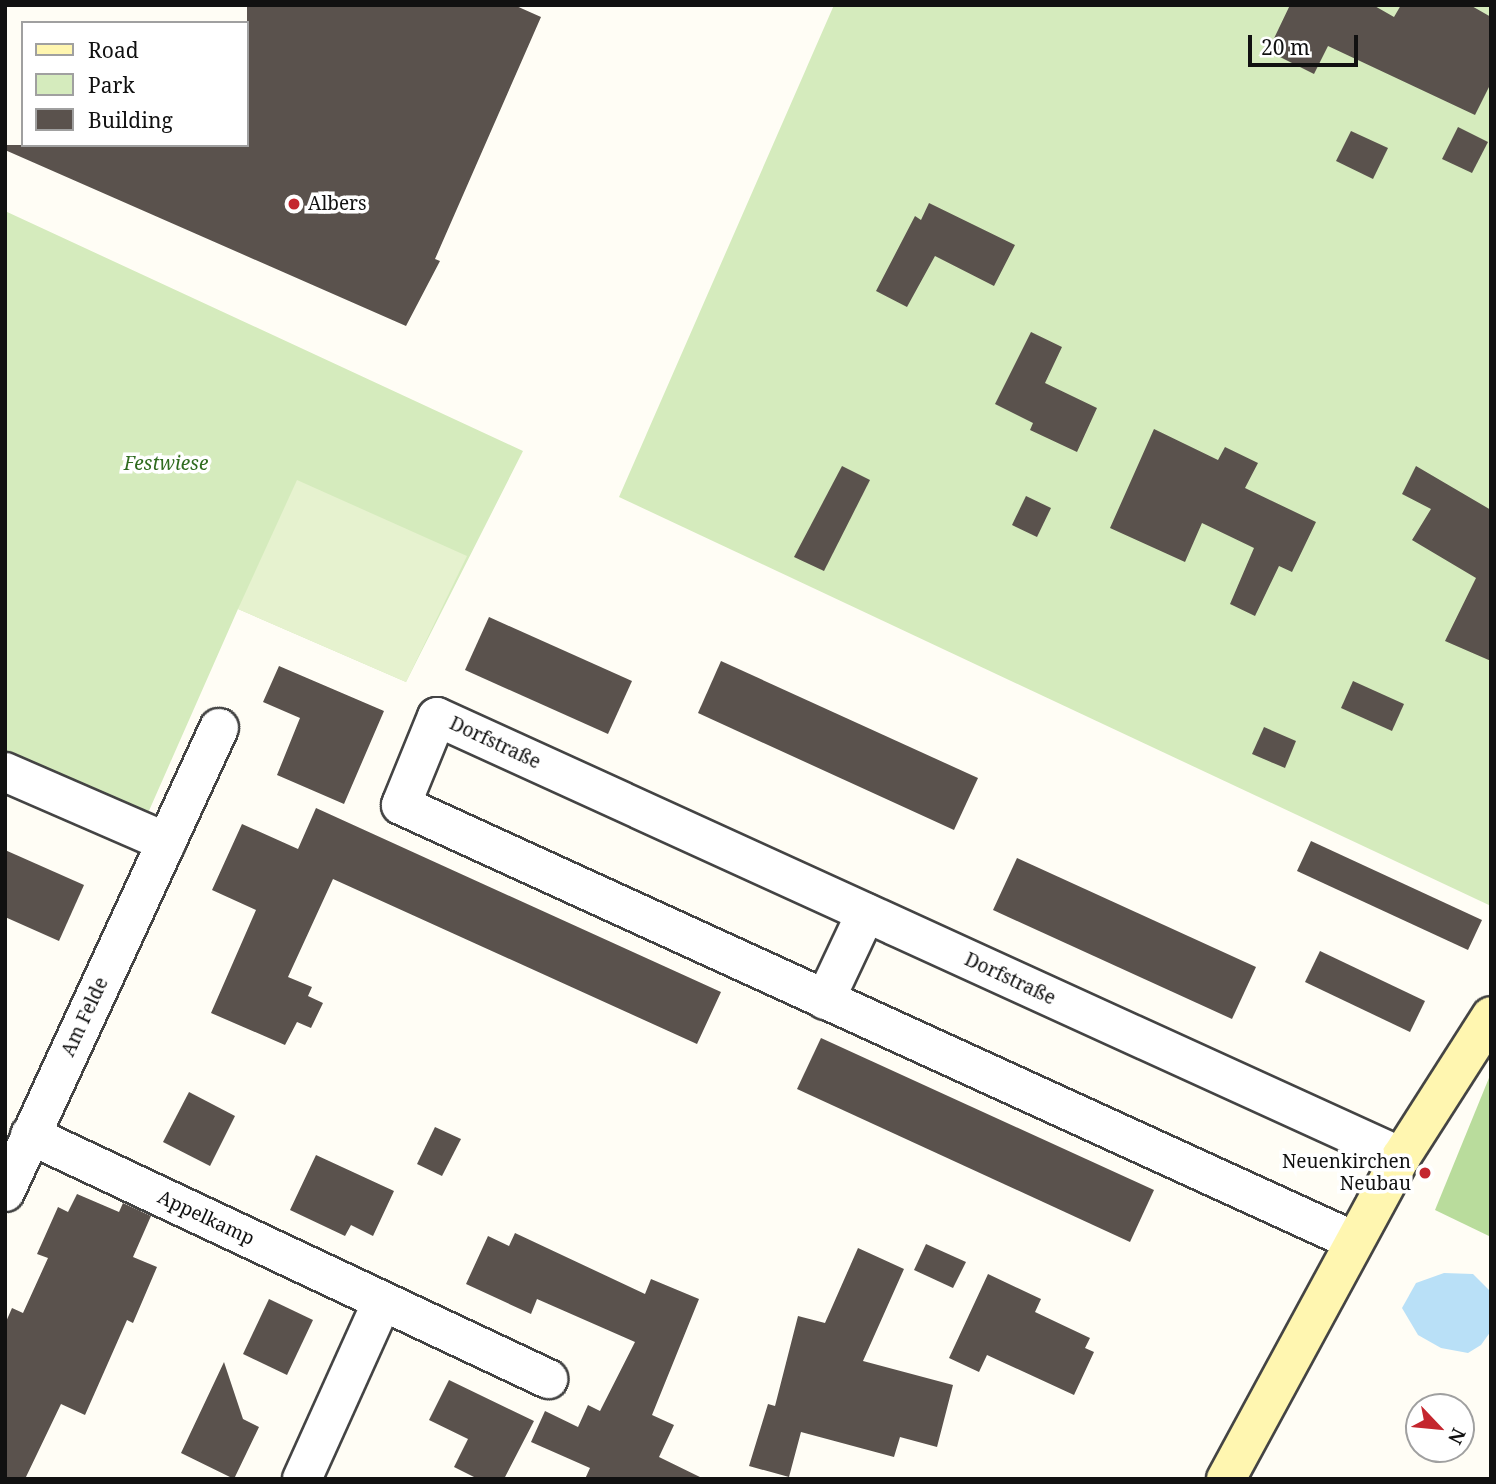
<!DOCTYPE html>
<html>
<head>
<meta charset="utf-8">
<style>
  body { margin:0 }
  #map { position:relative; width:1496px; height:1484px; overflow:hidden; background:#fffdf5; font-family:"Noto Serif",serif }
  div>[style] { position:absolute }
  .green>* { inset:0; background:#d5ebbd }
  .forest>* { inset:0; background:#b9dc9c }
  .pitch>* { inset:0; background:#e6f2cf }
  .water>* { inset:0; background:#b9e0f7 }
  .building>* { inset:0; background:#5a524d }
  .roads { filter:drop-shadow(2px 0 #444) drop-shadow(-2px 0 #444) drop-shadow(0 2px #444) drop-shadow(0 -2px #444) }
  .street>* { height:38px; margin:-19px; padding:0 19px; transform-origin:19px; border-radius:19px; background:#fff }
  .secondary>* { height:38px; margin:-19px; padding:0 19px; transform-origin:19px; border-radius:19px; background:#fff6b0 }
  .dots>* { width:19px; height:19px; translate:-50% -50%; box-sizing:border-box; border:4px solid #fff; border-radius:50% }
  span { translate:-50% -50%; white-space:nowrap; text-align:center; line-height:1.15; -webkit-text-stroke:7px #fff; paint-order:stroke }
  .poi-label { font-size:19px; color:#111 }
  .left { translate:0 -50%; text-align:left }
  .right { translate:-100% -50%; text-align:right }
  .park-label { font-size:19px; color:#2f6b1f; font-style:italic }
  .street-label { font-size:19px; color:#111 }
  .frame { position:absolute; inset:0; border:7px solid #111; pointer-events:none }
  .legend { position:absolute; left:21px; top:21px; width:228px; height:126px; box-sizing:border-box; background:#fff; border:2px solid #a0a0a0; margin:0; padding:9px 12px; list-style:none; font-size:21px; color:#111 }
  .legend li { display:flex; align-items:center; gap:14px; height:35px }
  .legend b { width:35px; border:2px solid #a0a0a0 }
  .north { position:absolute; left:1405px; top:1393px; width:70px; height:70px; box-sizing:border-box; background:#fff; border:2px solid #a0a0a0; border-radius:50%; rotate:116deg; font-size:19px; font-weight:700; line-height:28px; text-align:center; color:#111 }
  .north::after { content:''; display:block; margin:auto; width:24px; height:32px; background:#c4262e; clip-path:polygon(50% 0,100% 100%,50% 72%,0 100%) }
  .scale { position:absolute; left:1248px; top:35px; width:110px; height:32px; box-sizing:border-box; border:4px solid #111; border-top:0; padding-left:9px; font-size:21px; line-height:24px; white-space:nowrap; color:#111; -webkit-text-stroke:5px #fff; paint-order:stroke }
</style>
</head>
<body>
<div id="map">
  <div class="green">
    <div style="clip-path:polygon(834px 5px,1491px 5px,1491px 906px,619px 497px)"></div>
    <div style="clip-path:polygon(5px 211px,523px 451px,406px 682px,238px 609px,148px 813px,5px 751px)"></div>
  </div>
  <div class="forest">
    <div style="clip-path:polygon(1491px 1073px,1491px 1237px,1435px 1210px)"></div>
  </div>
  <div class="pitch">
    <div style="clip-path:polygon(297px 480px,467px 556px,406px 682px,238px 609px)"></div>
  </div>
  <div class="water">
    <div style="clip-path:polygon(1444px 1273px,1473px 1274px,1491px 1292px,1491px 1331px,1481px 1345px,1468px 1353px,1441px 1348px,1418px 1335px,1402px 1308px,1416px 1283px)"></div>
  </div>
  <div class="building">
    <div style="clip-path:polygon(247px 5px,514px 5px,541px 17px,435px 259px,440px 261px,406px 326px,5px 150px,5px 145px,247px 145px)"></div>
    <div style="clip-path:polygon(1290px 5px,1373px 5px,1394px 17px,1401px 5px,1470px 5px,1491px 17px,1491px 83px,1475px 115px,1328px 46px,1314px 74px,1268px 51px)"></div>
    <div style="clip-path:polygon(1458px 127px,1488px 142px,1472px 173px,1442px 159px)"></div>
    <div style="clip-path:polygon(1351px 131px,1388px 148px,1373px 179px,1336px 161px)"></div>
    <div style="clip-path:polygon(929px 203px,1015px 245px,994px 286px,935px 256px,907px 307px,876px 291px,915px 216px,921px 220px)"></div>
    <div style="clip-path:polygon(1031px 332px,1062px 347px,1045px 383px,1097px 408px,1077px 452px,1030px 430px,1033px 423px,995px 404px)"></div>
    <div style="clip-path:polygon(1154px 429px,1218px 460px,1225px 447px,1258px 463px,1245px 488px,1316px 522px,1292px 572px,1279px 566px,1255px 616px,1230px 604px,1254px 548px,1202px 523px,1185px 562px,1110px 528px)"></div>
    <div style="clip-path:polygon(842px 466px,870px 480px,824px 571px,794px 557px)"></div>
    <div style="clip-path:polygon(1416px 466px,1491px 510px,1491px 661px,1445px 641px,1476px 578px,1412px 540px,1431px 509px,1402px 494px)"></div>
    <div style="clip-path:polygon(1026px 496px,1051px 508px,1037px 537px,1012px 525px)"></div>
    <div style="clip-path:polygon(489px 617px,632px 681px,608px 734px,465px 670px)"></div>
    <div style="clip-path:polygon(721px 661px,978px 778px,954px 830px,698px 713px)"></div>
    <div style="clip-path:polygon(279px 666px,384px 711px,344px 804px,277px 775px,300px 718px,263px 702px)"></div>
    <div style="clip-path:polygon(1353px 681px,1404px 704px,1392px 731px,1341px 708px)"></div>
    <div style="clip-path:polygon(1264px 727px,1296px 741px,1285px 768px,1252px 754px)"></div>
    <div style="clip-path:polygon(316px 808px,721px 992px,697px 1044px,333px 879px,288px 977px,312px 987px,308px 996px,323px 1003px,311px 1028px,297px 1022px,285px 1045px,211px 1013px,256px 910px,212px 890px,242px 824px,298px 849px)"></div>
    <div style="clip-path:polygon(1311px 841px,1482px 920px,1468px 950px,1297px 871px)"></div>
    <div style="clip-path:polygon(5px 850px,84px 885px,59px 941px,5px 917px)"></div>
    <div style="clip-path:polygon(1017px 858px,1256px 967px,1232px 1019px,993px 910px)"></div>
    <div style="clip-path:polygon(1320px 951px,1425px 1001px,1410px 1032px,1305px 982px)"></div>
    <div style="clip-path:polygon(821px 1038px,1154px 1190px,1130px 1242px,797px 1089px)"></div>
    <div style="clip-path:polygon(189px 1092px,235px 1116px,210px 1166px,163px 1142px)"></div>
    <div style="clip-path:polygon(435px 1127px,461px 1139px,442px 1176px,417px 1164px)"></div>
    <div style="clip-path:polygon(316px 1155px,394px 1191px,373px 1236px,351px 1225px,345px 1236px,290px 1210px)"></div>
    <div style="clip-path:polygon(77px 1194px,119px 1212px,123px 1203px,151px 1216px,133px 1257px,157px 1267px,133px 1323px,127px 1320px,85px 1415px,61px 1404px,25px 1479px,5px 1479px,5px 1324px,12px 1308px,23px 1313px,48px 1258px,37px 1254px,58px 1207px,68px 1212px)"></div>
    <div style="clip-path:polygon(515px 1233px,645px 1294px,651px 1279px,699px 1299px,652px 1415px,674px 1425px,659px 1457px,704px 1479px,585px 1479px,590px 1468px,531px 1442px,545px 1411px,578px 1427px,588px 1405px,600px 1411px,635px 1342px,537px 1299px,531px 1314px,466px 1284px,488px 1236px,509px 1246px)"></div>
    <div style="clip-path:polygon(926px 1244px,966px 1262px,953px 1288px,914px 1270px)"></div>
    <div style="clip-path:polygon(858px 1248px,904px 1269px,863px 1361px,953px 1385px,937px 1447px,900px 1437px,894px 1457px,801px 1432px,789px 1477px,749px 1466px,768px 1404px,775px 1406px,798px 1316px,825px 1323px)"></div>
    <div style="clip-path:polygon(988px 1274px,1041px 1299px,1035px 1312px,1090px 1338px,1085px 1348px,1094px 1352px,1074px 1395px,987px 1355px,979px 1372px,949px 1358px)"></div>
    <div style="clip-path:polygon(269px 1299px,313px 1320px,287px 1375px,243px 1354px)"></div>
    <div style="clip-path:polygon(224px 1362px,243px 1419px,259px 1427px,234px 1479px,181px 1453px)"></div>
    <div style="clip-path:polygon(449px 1380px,534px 1421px,504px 1479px,478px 1479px,454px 1467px,468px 1439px,429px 1420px)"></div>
  </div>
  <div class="roads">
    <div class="street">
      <div style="left:5px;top:772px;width:176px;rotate:23.5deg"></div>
      <div style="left:825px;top:1000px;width:96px;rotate:-64.8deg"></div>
      <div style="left:30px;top:1135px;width:573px;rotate:25.22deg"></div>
      <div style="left:5px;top:1192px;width:511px;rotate:-65.24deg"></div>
      <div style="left:1354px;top:1241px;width:1048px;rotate:-155.42deg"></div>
      <div style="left:401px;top:805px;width:95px;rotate:-67.8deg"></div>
      <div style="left:437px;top:717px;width:1060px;rotate:24.53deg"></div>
      <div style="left:302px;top:1479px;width:194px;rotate:-65.7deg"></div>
    </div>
    <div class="secondary">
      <div style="left:1226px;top:1479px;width:366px;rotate:-61.5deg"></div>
      <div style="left:1401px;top:1157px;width:167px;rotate:-57.4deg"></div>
    </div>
  </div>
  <div class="dots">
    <div style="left:294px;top:204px;background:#c4262e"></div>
    <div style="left:1425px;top:1173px;background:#c4262e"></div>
  </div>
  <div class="poi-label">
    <span class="left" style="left:308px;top:204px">Albers</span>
    <span class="right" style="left:1411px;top:1173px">Neuenkirchen<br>Neubau</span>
  </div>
  <div class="park-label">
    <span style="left:166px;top:464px">Festwiese</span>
  </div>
  <div class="street-label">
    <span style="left:495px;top:743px;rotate:25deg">Dorfstraße</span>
    <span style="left:1010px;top:979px;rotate:25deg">Dorfstraße</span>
    <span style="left:85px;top:1017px;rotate:-65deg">Am Felde</span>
    <span style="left:206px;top:1218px;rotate:25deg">Appelkamp</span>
  </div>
  <div class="frame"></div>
  <ul class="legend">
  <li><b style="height:9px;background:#fff6b0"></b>Road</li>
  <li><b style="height:19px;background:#d5ebbd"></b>Park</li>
  <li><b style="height:19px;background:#5a524d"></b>Building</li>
  </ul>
  <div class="north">N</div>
  <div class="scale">20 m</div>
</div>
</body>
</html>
